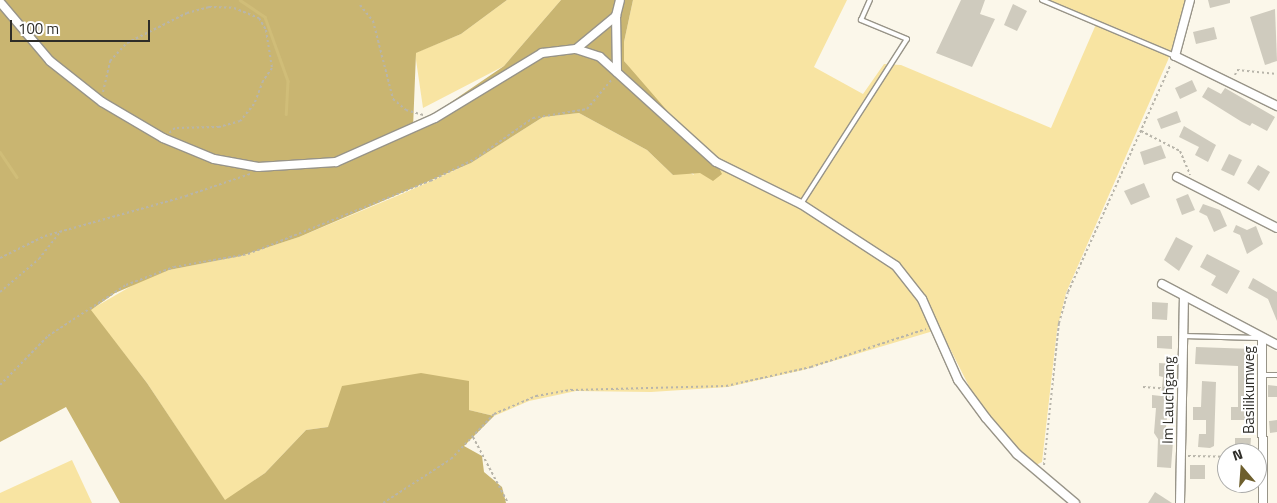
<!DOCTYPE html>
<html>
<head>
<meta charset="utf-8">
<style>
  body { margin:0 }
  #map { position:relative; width:1277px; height:503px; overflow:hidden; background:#fbf7ea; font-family:"Titillium Web",sans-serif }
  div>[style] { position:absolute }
  .green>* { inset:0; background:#f8e4a2 }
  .forest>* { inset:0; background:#c9b571 }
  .stream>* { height:2.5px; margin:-1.25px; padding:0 1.25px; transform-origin:1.25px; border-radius:1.25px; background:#d0bd78 }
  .building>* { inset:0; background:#cfcbbe }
  .path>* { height:2px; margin-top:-1px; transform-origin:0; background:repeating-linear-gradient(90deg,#b8b5aa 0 2.5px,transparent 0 5px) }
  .roads { filter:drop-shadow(1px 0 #989488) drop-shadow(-1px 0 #989488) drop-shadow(0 1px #989488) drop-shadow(0 -1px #989488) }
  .lane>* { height:4px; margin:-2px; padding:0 2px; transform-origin:2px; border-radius:2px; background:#fff }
  .street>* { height:8px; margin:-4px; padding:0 4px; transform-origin:4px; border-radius:4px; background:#fff }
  span { translate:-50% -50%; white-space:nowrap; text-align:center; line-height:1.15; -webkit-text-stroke:4px #fff; paint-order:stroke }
  .street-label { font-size:15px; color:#2e2d28 }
  .north { position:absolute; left:1217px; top:443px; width:50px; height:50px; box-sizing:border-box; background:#fff; border:1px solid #ababa9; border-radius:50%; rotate:342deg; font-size:14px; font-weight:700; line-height:20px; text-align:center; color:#2e2d28 }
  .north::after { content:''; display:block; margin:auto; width:18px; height:22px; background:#6e5f2d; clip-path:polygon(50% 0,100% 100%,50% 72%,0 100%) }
  .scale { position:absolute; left:10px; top:20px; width:140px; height:22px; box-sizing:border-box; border:2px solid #2e2d28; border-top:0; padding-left:6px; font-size:15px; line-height:18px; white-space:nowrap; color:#2e2d28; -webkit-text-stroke:4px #fff; paint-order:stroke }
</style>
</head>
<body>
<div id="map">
  <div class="green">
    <div style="clip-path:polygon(507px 0,561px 0,504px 66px,423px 108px,415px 53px,461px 34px)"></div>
    <div style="clip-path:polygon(633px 0,847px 0,814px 67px,863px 94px,884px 64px,901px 65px,1051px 128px,1097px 22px,1046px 0,1187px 0,1168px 60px,1066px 293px,1057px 330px,1042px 462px,1034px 466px,976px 400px,940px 329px,803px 370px,728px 387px,651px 392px,576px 391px,529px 401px,494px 416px,469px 410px,469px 381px,328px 427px,306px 430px,265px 473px,225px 501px,147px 383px,90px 310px,140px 281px,169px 270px,241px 256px,299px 237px,404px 193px,471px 163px,543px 117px,579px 113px,647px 150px,673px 175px,686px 171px,694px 175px,666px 118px,624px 61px,624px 42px)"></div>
    <div style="clip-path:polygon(72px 460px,92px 503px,0 503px,0 493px)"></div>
  </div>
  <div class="forest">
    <div style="clip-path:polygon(0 0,507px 0,461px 34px,416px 53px,413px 128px,504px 66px,561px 0,633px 0,624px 42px,624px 61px,670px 114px,667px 117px,716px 162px,722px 174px,713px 181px,700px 173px,673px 175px,647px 150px,579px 113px,543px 117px,471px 163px,299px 237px,241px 256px,169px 270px,115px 293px,91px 310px,147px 383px,225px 500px,265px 473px,306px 430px,328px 427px,342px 386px,421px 373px,469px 381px,469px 410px,494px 416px,464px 446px,482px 456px,484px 472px,502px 487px,506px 503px,120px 503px,66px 407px,0 442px)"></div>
  </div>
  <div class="stream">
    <div style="left:240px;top:0;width:30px;rotate:34deg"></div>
    <div style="left:265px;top:17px;width:68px;rotate:70.2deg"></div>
    <div style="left:288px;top:81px;width:33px;rotate:93deg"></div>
    <div style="left:0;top:152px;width:30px;rotate:56deg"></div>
  </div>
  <div class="building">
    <div style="clip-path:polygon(961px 0,985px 0,980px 14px,995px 19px,972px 67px,936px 53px)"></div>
    <div style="clip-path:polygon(1208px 0,1230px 0,1230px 3px,1210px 8px)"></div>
    <div style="clip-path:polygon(1013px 4px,1027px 11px,1017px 31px,1004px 25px)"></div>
    <div style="clip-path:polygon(1275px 9px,1277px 61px,1265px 65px,1250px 17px)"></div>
    <div style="clip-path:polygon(1214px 27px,1217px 39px,1196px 44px,1193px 32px)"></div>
    <div style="clip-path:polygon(1192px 80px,1197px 91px,1180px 99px,1175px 88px)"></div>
    <div style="clip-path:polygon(1208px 87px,1221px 94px,1225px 88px,1275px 117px,1267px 131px,1252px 123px,1250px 126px,1242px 122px,1202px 97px)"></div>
    <div style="clip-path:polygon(1177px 111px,1181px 122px,1161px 129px,1157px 119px)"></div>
    <div style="clip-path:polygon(1184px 126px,1216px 145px,1208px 162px,1195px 155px,1199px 147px,1179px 137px)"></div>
    <div style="clip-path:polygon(1161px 145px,1166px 158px,1144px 165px,1140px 152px)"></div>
    <div style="clip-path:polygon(1229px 154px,1242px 160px,1234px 176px,1221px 170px)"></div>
    <div style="clip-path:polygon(1258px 165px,1270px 172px,1259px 191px,1247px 183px)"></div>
    <div style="clip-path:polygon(1144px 183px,1150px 197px,1131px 205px,1124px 191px)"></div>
    <div style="clip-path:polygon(1188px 194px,1195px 210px,1182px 215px,1176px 199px)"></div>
    <div style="clip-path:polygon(1203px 204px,1220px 210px,1227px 226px,1214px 232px,1207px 216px,1199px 212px)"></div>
    <div style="clip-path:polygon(1236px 225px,1247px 230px,1256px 226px,1263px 244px,1247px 254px,1240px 235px,1233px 232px)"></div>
    <div style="clip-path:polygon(1176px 237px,1193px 246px,1179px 271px,1164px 260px)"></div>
    <div style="clip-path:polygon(1207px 254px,1240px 271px,1227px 294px,1211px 285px,1216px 276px,1200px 267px)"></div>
    <div style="clip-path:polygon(1253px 278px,1277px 292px,1277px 321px,1268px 299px,1248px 288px)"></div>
    <div style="clip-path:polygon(1152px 302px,1168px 303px,1167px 320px,1152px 319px)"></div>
    <div style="clip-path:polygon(1157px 336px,1172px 336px,1172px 349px,1157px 348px)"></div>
    <div style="clip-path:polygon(1196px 347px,1253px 349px,1251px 383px,1254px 383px,1254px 396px,1246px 396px,1246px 420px,1231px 420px,1231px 407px,1238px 407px,1238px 366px,1195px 364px)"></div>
    <div style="clip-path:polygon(1159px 363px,1174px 364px,1170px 396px,1174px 397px,1174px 409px,1168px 409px,1166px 427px,1174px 428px,1171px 468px,1157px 467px,1158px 439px,1154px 433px,1156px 408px,1152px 408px,1152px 395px,1161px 396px,1163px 377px,1159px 376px)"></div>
    <div style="clip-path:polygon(1202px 381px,1216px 382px,1214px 446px,1210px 448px,1198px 447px,1199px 434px,1206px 434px,1206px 420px,1193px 420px,1193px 407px,1201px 407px)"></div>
    <div style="clip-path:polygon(1268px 385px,1277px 386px,1277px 397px,1268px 397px)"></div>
    <div style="clip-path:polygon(1277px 420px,1277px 432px,1270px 433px,1269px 421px)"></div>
    <div style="clip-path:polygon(1235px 438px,1251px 438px,1250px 450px,1235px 450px)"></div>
    <div style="clip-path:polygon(1190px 465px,1205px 465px,1205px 479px,1190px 479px)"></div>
    <div style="clip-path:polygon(1155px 492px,1172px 503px,1148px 503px)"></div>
  </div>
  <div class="path">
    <div style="left:360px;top:5px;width:21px;rotate:51deg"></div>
    <div style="left:373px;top:21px;width:81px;rotate:75.6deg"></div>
    <div style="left:393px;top:99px;width:17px;rotate:40deg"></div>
    <div style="left:406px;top:110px;width:18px;rotate:16deg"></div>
    <div style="left:1235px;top:75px;width:5px;rotate:-68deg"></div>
    <div style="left:1237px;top:70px;width:40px;rotate:5.7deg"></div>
    <div style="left:103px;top:92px;width:32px;rotate:-77deg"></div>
    <div style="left:110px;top:61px;width:25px;rotate:-47deg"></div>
    <div style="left:127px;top:43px;width:67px;rotate:-26.6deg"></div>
    <div style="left:187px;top:13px;width:23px;rotate:-15deg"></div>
    <div style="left:209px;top:7px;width:25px;rotate:2deg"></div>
    <div style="left:234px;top:8px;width:27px;rotate:22deg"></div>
    <div style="left:259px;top:18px;width:14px;rotate:60deg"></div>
    <div style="left:266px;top:30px;width:38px;rotate:81deg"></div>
    <div style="left:272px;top:68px;width:16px;rotate:125deg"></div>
    <div style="left:263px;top:81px;width:25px;rotate:111deg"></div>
    <div style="left:254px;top:104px;width:22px;rotate:129deg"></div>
    <div style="left:240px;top:121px;width:22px;rotate:164deg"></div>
    <div style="left:219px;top:127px;width:44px;rotate:178.7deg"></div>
    <div style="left:175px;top:128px;width:8px;rotate:140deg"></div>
    <div style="left:1141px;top:131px;width:44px;rotate:27.1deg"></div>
    <div style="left:1180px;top:151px;width:26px;rotate:67deg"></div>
    <div style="left:0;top:258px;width:50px;rotate:-26.1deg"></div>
    <div style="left:45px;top:236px;width:147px;rotate:-15.8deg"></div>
    <div style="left:186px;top:196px;width:68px;rotate:-19deg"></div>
    <div style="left:0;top:292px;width:51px;rotate:-40.2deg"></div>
    <div style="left:39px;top:259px;width:33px;rotate:-52deg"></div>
    <div style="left:0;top:385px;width:69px;rotate:-45.6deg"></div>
    <div style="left:48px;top:336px;width:93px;rotate:-33.2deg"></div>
    <div style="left:126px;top:285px;width:51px;rotate:-20.6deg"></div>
    <div style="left:174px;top:267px;width:75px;rotate:-10deg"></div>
    <div style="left:248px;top:254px;width:196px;rotate:-21.9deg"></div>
    <div style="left:430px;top:181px;width:50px;rotate:-26.1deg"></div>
    <div style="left:475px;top:159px;width:71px;rotate:-35.3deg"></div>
    <div style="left:533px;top:118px;width:55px;rotate:-9.5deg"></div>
    <div style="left:587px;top:109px;width:39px;rotate:-50deg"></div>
    <div style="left:1143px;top:387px;width:32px;rotate:4deg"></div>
    <div style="left:473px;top:437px;width:75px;rotate:62.1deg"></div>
    <div style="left:1188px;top:456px;width:39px;rotate:1deg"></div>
    <div style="left:1044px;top:465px;width:143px;rotate:-84deg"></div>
    <div style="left:1059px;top:323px;width:32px;rotate:-74deg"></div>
    <div style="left:1068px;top:292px;width:250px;rotate:-65.7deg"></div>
    <div style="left:383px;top:503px;width:81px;rotate:-32.9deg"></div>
    <div style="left:451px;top:459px;width:62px;rotate:-46.3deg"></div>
    <div style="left:494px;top:414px;width:46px;rotate:-23.2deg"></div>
    <div style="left:536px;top:396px;width:36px;rotate:-10deg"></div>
    <div style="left:571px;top:390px;width:155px;rotate:-1.5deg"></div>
    <div style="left:726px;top:386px;width:87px;rotate:-12.6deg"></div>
    <div style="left:811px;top:367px;width:121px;rotate:-18.3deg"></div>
  </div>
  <div class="roads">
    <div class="lane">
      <div style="left:1042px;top:0;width:144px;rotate:22.8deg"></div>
      <div style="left:801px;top:204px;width:196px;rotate:-57.3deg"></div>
      <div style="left:907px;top:39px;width:50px;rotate:-157.6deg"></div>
      <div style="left:861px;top:20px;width:22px;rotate:-66deg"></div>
      <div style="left:1183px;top:336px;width:76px;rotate:1.5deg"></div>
      <div style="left:1262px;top:375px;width:15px"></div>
    </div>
    <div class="street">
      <div style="left:1190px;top:0;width:58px;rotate:105deg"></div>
      <div style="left:1175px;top:56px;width:114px;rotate:26.1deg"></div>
      <div style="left:0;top:2px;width:77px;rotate:49.7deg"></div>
      <div style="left:50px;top:61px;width:66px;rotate:38.3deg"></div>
      <div style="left:102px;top:102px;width:71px;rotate:30.5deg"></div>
      <div style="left:163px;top:138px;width:55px;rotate:22.4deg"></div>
      <div style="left:214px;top:159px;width:45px;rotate:10.3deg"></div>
      <div style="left:258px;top:167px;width:78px;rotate:-3.7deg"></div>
      <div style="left:336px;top:162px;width:108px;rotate:-24deg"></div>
      <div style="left:435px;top:118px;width:125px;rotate:-31.3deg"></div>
      <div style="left:542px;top:53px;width:34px;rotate:-7deg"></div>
      <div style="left:576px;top:49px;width:25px;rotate:18deg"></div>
      <div style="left:600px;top:57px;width:156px;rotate:42.2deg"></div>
      <div style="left:716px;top:162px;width:95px;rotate:26.3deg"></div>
      <div style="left:801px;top:204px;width:113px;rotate:33.1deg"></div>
      <div style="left:896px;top:266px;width:42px;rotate:51.8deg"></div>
      <div style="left:922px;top:299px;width:89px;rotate:66deg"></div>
      <div style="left:958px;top:380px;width:47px;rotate:53.6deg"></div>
      <div style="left:986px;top:418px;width:48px;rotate:49.3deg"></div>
      <div style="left:1017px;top:454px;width:76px;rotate:40.2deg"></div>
      <div style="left:576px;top:49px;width:52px;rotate:-39.5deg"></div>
      <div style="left:617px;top:72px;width:56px;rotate:-91deg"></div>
      <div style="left:616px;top:16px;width:16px;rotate:-76deg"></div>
      <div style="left:1177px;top:177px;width:112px;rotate:27deg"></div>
      <div style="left:1162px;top:284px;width:130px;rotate:27.9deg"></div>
      <div style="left:1262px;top:338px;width:165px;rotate:89.7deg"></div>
      <div style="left:1180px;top:503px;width:206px;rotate:-88.9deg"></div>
    </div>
  </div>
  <div class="street-label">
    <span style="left:1249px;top:390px;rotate:-90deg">Basilikumweg</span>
    <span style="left:1168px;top:400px;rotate:-89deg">Im Lauchgang</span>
  </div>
  <div class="north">N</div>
  <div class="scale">100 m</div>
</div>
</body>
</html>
